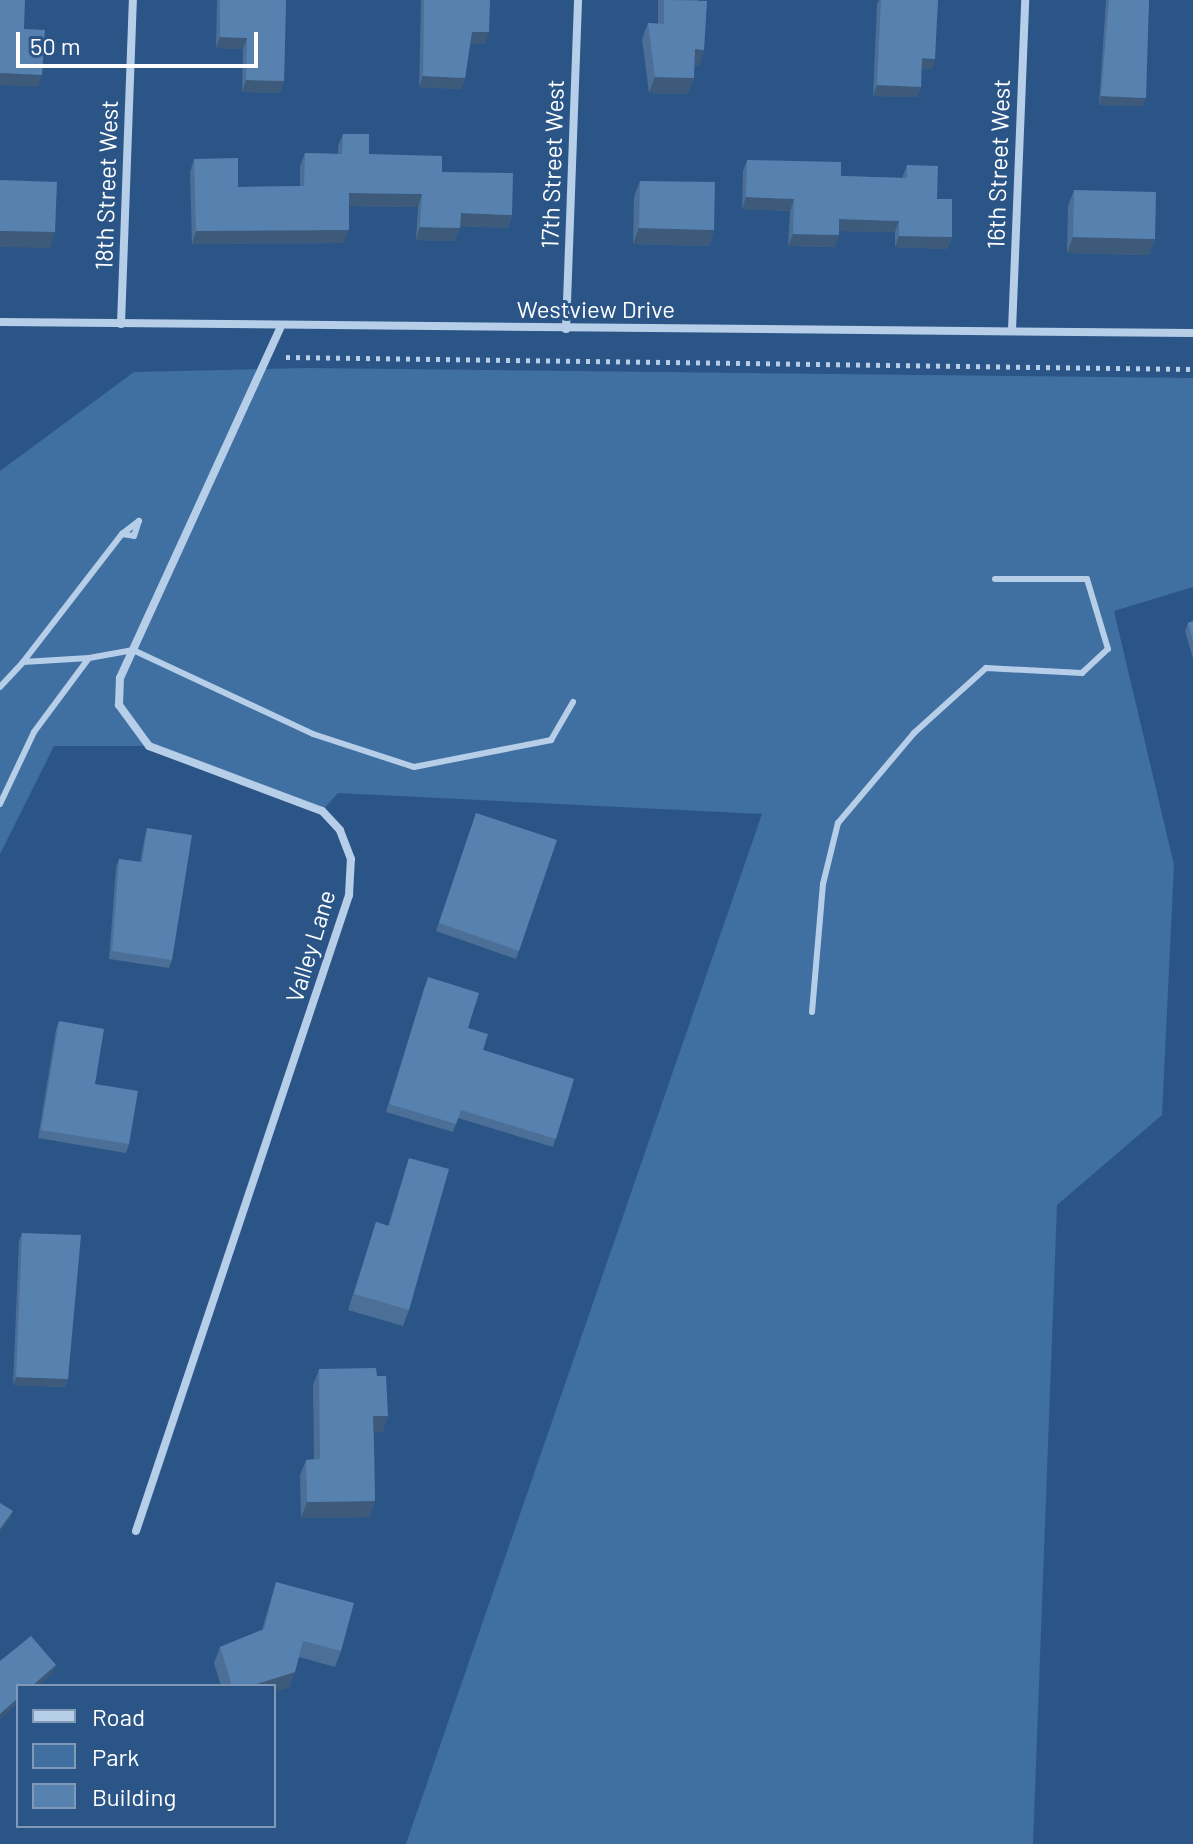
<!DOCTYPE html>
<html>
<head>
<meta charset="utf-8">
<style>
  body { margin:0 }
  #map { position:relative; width:1193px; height:1844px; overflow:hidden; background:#2b5586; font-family:Barlow,sans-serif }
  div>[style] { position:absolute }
  .green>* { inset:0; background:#406fa2 }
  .path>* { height:5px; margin-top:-2.5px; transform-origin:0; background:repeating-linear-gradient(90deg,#b6cee7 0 4px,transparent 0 10px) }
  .service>* { height:6px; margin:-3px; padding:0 3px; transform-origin:3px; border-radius:3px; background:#b6cee7 }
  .minor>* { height:8px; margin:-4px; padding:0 4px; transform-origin:4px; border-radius:4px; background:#b6cee7 }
  .wall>* { inset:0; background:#4b6f96 }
  .shaded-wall>* { inset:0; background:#3d5a7a }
  .building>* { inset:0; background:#5781af }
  span { translate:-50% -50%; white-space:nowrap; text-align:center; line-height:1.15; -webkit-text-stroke:6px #2b5586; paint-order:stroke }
  .street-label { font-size:24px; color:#fff }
  .legend { position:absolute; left:16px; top:1684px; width:260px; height:144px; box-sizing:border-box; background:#2b5586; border:2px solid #8099b6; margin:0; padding:10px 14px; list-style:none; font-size:24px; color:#fff }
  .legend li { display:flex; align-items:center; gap:16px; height:40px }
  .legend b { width:40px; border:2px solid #8099b6 }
  .scale { position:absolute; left:16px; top:32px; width:242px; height:36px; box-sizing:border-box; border:4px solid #fff; border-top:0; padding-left:10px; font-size:24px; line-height:28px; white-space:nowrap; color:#fff; -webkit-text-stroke:6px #2b5586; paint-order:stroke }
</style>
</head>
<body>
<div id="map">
  <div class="green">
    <div style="clip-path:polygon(306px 368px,1193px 378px,1193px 587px,1114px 611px,1174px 865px,1162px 1115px,1057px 1205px,1033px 1844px,406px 1844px,762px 814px,338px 793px,322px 811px,149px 746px,54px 746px,0 854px,0 471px,134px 372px)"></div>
  </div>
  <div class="path">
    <div style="left:286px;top:357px;width:907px;rotate:0.76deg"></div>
  </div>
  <div class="service">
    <div style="left:89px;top:658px;width:66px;rotate:176.5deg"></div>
    <div style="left:23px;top:662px;width:162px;rotate:-52.3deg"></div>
    <div style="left:122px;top:534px;width:12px;rotate:9deg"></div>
    <div style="left:134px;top:536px;width:16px;rotate:-72deg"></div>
    <div style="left:139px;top:521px;width:21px;rotate:143deg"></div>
    <div style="left:0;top:687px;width:34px;rotate:-47deg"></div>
    <div style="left:0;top:804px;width:80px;rotate:-64.7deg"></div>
    <div style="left:34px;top:732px;width:92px;rotate:-53.4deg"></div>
    <div style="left:89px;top:658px;width:45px;rotate:-10.3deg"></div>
    <div style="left:133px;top:650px;width:199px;rotate:25deg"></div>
    <div style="left:313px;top:734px;width:106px;rotate:18.1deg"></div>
    <div style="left:414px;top:767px;width:140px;rotate:-11.1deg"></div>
    <div style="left:551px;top:740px;width:44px;rotate:-59.9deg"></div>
    <div style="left:812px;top:1012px;width:128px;rotate:-85.1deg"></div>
    <div style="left:823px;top:884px;width:63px;rotate:-76.2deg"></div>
    <div style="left:838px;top:823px;width:118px;rotate:-49.8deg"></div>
    <div style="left:914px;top:733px;width:97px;rotate:-42.1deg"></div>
    <div style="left:986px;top:668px;width:96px;rotate:3deg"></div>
    <div style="left:1082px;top:673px;width:35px;rotate:-43deg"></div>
    <div style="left:1108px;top:649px;width:73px;rotate:-106.7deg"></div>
    <div style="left:1087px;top:579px;width:92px;rotate:180deg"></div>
  </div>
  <div class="minor">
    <div style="left:0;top:322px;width:1193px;rotate:0.53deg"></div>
    <div style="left:121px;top:324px;width:324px;rotate:-87.9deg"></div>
    <div style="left:566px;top:329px;width:329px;rotate:-87.9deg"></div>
    <div style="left:1012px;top:330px;width:330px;rotate:-87.7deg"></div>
    <div style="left:136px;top:1531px;width:671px;rotate:-71.48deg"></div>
    <div style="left:349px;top:895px;width:36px;rotate:-87deg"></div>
    <div style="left:351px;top:859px;width:31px;rotate:-111deg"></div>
    <div style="left:340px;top:830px;width:26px;rotate:-133deg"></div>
    <div style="left:322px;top:811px;width:185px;rotate:-159.4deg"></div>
    <div style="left:149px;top:746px;width:51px;rotate:-126.2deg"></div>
    <div style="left:119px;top:705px;width:27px;rotate:-88deg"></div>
    <div style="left:120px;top:678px;width:384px;rotate:-65.4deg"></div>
  </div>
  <div class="wall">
    <div style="clip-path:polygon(217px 0,286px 0,284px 81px,280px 93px,242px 92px,243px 49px,216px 48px)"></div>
    <div style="clip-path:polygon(421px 0,490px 0,485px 44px,470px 43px,465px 78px,461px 89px,419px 87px)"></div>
    <div style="clip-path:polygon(658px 0,698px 0,704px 50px,699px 66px,694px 65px,694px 78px,688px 94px,649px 93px,642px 39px,648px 23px,658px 24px)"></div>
    <div style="clip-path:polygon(879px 0,938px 0,932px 69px,921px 68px,921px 87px,917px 97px,873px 96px,877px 4px)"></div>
    <div style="clip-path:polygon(1106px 0,1149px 0,1143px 106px,1099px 105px)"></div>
    <div style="clip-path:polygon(343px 134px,369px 154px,442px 172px,512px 215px,508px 228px,460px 226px,455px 241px,416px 240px,418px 207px,349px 206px,344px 243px,192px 244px,190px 172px,194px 159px,238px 187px,300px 186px,300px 166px,305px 153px,338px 154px,338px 146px)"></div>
    <div style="clip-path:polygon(747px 160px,841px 176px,902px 178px,907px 165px,937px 199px,952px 237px,947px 249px,895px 247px,895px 232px,839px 231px,835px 247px,788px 246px,790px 211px,742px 209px,743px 171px)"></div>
    <div style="clip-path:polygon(640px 181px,714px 230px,709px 246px,633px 244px,634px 197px)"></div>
    <div style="clip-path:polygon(1074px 190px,1155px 239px,1149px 255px,1067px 253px,1068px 206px)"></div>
    <div style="clip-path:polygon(1193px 621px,1193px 659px,1185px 631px,1188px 623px)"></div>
    <div style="clip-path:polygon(476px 813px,519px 951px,516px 959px,436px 931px)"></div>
    <div style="clip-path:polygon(147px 828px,172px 960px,169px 968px,109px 959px,116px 867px,119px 859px,140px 862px,145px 836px)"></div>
    <div style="clip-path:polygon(425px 985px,468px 1028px,483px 1050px,574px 1079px,553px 1147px,458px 1118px,453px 1132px,386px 1112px)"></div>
    <div style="clip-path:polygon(59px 1021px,129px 1144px,126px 1153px,38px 1138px,56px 1029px)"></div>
    <div style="clip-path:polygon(409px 1158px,409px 1310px,403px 1326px,348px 1310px,376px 1222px,388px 1226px)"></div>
    <div style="clip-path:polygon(22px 1233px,68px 1379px,65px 1387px,13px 1385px,19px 1241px)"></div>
    <div style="clip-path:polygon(319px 1369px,377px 1376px,388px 1416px,382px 1432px,374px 1432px,375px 1501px,369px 1517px,301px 1518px,300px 1475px,306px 1460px,314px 1459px,313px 1385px)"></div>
    <div style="clip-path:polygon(276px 1582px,341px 1651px,335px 1667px,299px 1657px,289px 1688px,274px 1686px,221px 1686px,214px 1663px,220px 1647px,262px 1630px)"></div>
  </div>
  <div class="shaded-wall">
    <div style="clip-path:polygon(472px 32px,489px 32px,485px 44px,468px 43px)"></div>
    <div style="clip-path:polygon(220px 37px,247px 38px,243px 49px,216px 48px)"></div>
    <div style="clip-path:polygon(695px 49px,704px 50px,699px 66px,689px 65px)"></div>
    <div style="clip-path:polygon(922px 58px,935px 59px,932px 69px,918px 68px)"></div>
    <div style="clip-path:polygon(0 73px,42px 75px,38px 87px,0 85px)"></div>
    <div style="clip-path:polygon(423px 76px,465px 78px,461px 89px,419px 87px)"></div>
    <div style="clip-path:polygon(655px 77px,694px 78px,688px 94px,649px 93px)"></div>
    <div style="clip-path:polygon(246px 80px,284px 81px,280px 93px,242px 92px)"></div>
    <div style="clip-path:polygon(877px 85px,921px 87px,917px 97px,873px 96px)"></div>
    <div style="clip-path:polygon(1101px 96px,1146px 98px,1143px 106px,1099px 105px)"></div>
    <div style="clip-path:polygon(349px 193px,422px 194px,418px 207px,344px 206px)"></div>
    <div style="clip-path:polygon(746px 197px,794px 199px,790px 211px,742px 209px)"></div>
    <div style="clip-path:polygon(461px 213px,512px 215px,508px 228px,456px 226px)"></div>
    <div style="clip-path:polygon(839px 219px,899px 221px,895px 232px,835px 231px)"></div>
    <div style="clip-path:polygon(420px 227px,460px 228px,455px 241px,416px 240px)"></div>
    <div style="clip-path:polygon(639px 228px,714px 230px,709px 246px,633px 244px)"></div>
    <div style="clip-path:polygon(349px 230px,344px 243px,192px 244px,196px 231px)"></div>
    <div style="clip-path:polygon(0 231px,55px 232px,50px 248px,0 247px)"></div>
    <div style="clip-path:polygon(793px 234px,839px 235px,835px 247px,788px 246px)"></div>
    <div style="clip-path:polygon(899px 236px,952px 237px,947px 249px,895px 247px)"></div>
    <div style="clip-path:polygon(1073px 237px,1155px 239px,1149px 255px,1067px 253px)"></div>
    <div style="clip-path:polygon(16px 1377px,68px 1379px,65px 1387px,13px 1385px)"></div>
    <div style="clip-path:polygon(373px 1416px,388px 1416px,382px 1432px,367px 1432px)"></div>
    <div style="clip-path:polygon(375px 1501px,369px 1517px,301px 1518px,307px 1502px)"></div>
    <div style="clip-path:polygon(13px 1511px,10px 1519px,0 1533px,0 1529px)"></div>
    <div style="clip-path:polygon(56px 1665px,53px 1673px,38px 1686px,32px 1686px)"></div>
    <div style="clip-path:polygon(295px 1672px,289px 1688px,274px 1692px,274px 1686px,250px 1686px)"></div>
    <div style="clip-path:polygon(18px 1698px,18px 1703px,0 1719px,0 1714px)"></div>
  </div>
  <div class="building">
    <div style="clip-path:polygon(0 0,25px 0,24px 29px,45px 30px,42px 75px,0 73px)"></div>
    <div style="clip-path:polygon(220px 0,286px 0,284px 81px,246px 80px,247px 38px,220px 37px)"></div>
    <div style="clip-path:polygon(424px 0,490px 0,489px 32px,472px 32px,465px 78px,423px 76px)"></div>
    <div style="clip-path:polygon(664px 0,707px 1px,704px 50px,695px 49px,694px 78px,655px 77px,648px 23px,664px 24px)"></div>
    <div style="clip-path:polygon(881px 0,938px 0,935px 59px,922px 58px,921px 87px,877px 85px)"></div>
    <div style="clip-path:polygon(1109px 0,1149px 0,1146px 98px,1101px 96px)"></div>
    <div style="clip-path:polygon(343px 134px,369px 134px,369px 154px,442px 156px,442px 172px,513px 173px,512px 215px,461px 213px,460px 228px,420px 227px,422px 194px,349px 193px,349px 230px,196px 231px,194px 159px,238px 158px,238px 187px,304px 186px,305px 153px,342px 154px)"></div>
    <div style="clip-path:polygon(747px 160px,841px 162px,841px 176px,907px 178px,907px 165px,938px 166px,937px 199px,952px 199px,952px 237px,899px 236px,899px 221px,839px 219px,839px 235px,793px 234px,794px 199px,746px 197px)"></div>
    <div style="clip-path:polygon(0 180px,57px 182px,55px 232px,0 231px)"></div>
    <div style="clip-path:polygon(640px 181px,715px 182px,714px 230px,639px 228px)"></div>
    <div style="clip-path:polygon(1074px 190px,1156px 192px,1155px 239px,1073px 237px)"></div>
    <div style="clip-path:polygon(1193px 621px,1193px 641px,1188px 623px)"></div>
    <div style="clip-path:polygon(476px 813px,557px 840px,519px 951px,439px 923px)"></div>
    <div style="clip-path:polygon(147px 828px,192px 835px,172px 960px,112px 951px,119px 859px,142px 862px)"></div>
    <div style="clip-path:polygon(428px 977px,479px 993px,468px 1028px,488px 1034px,483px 1050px,574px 1079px,556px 1139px,461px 1110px,456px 1124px,389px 1104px)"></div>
    <div style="clip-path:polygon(59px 1021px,104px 1029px,95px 1084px,138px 1091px,129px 1144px,41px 1130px)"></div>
    <div style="clip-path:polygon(409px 1158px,449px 1169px,409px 1310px,354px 1294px,376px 1222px,389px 1226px)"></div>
    <div style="clip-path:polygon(22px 1233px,81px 1235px,68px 1379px,16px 1377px)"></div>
    <div style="clip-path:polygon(376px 1368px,377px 1376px,386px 1376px,388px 1416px,373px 1416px,375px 1501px,307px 1502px,306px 1460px,320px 1459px,319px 1369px)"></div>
    <div style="clip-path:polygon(0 1503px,13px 1511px,0 1529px)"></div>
    <div style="clip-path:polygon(276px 1582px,354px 1603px,341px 1651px,303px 1641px,295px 1672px,250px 1686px,232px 1686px,220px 1647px,264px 1629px)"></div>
    <div style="clip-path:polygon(31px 1636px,56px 1665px,32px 1686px,18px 1686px,18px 1698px,0 1714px,0 1661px)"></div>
  </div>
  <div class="street-label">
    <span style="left:552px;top:164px;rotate:-88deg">17th Street West</span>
    <span style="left:998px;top:164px;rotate:-88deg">16th Street West</span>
    <span style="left:106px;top:185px;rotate:-88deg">18th Street West</span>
    <span style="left:596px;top:309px">Westview Drive</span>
    <span style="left:310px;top:946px;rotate:-73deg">Valley Lane</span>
  </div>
  <ul class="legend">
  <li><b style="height:10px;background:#b6cee7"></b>Road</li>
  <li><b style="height:22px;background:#406fa2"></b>Park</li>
  <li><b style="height:22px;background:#5781af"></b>Building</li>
  </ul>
  <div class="scale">50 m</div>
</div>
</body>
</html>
